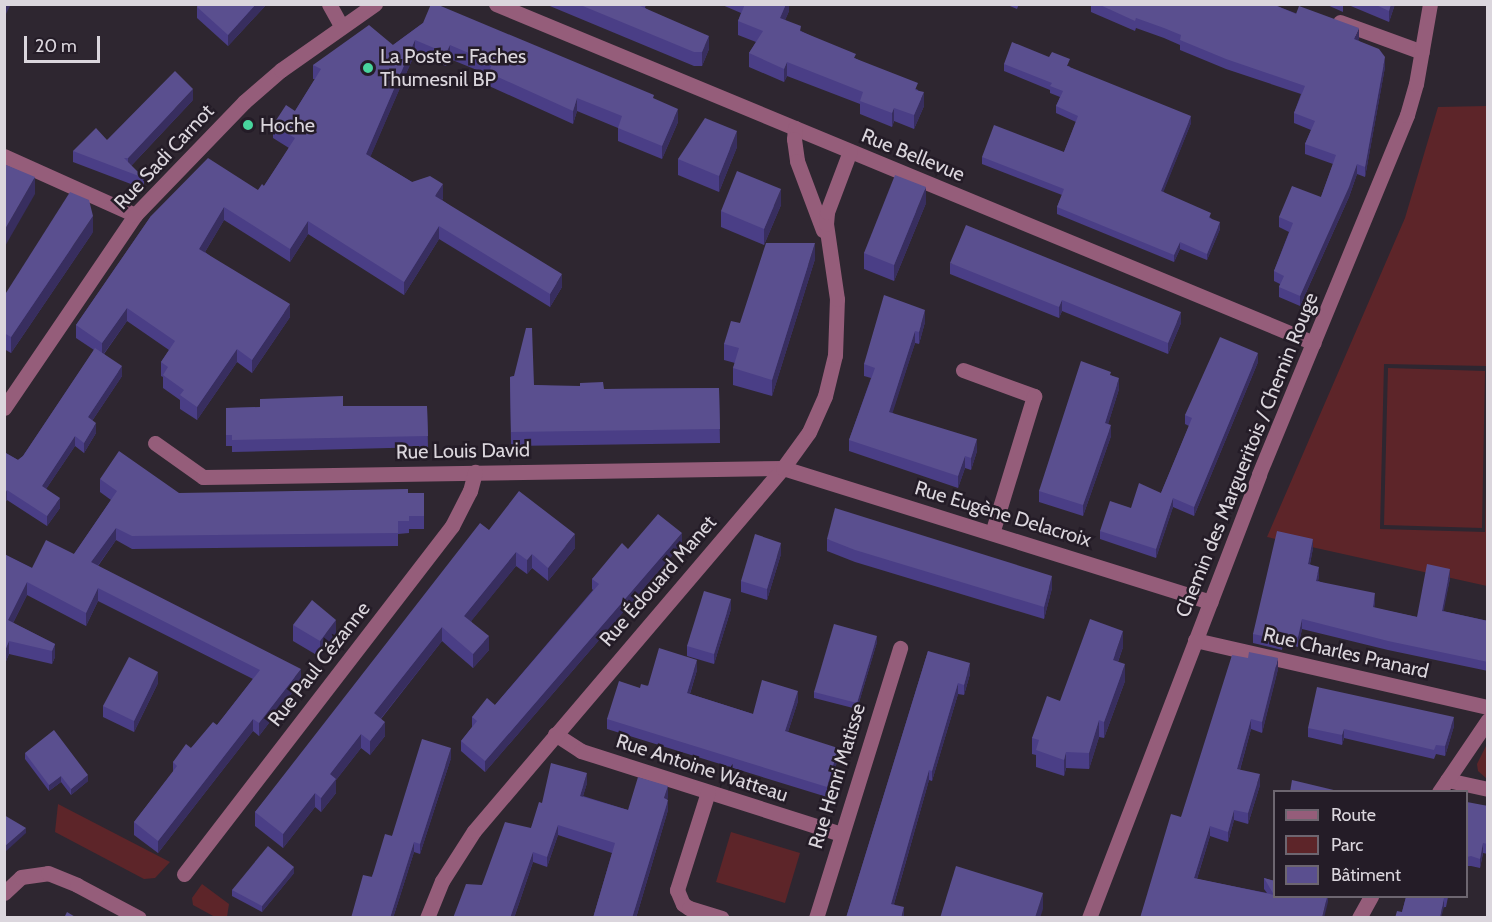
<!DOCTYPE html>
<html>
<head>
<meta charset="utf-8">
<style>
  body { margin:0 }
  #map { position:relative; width:1492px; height:922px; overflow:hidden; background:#2e2630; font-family:Cabin,sans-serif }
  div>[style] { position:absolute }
  .green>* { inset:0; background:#5d2529 }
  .minor>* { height:15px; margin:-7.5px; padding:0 7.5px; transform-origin:7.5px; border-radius:7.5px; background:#955d7a }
  .wall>* { inset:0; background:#4a3e86 }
  .shaded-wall>* { inset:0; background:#382e5f }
  .building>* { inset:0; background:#5a4f8f }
  .dots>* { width:16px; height:16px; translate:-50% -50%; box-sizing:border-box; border:3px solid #241c27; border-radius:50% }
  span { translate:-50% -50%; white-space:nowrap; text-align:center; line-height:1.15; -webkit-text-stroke:5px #241c27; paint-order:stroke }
  .poi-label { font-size:20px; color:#dbd6dd }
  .left { translate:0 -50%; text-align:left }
  .street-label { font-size:20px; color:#dbd6dd }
  .frame { position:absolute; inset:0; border:6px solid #dbd6dd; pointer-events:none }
  .legend { position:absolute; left:1273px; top:790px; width:195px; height:108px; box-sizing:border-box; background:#241c27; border:2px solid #6d6670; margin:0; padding:8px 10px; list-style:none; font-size:18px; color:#dbd6dd }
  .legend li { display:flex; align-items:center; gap:12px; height:30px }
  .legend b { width:30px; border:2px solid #6d6670 }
  .scale { position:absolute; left:24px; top:36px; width:76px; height:27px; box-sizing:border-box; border:3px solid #dbd6dd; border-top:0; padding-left:8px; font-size:18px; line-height:21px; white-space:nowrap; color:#dbd6dd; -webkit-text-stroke:4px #241c27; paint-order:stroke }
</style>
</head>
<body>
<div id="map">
  <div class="green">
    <div style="clip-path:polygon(1487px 106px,1487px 366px,1384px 364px,1380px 529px,1485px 532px,1487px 451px,1487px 586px,1267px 537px,1405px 218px,1438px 107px)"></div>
    <div style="clip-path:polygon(1388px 368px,1485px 371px,1482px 528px,1384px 525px)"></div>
    <div style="clip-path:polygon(1487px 744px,1487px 779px,1478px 771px,1477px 764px)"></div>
    <div style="clip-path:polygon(58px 804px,170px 862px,155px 878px,144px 879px,55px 832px)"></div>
    <div style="clip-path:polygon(731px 832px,800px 853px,785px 903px,716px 882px)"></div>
    <div style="clip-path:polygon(202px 884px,229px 904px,227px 917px,215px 917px,193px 905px,192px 898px)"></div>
  </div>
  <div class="minor">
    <div style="left:329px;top:4px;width:25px;rotate:61deg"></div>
    <div style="left:496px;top:4px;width:885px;rotate:22.51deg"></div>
    <div style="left:1340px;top:22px;width:87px;rotate:20.1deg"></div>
    <div style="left:795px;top:128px;width:11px;rotate:95deg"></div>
    <div style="left:794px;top:139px;width:22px;rotate:82deg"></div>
    <div style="left:797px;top:161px;width:74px;rotate:69.4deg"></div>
    <div style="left:4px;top:156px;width:144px;rotate:24.2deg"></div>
    <div style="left:963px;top:370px;width:76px;rotate:20.1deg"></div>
    <div style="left:1034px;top:396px;width:143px;rotate:107deg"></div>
    <div style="left:4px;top:408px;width:233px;rotate:-55.8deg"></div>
    <div style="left:135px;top:215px;width:157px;rotate:-46deg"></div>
    <div style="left:244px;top:102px;width:49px;rotate:-40.9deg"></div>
    <div style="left:281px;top:70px;width:115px;rotate:-35.1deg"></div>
    <div style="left:155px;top:443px;width:59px;rotate:35.3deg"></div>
    <div style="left:203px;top:477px;width:580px;rotate:-0.89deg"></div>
    <div style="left:783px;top:468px;width:448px;rotate:17.4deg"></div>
    <div style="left:1195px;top:640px;width:301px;rotate:12.9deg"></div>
    <div style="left:555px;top:734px;width:31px;rotate:33deg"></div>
    <div style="left:581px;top:751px;width:273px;rotate:17.7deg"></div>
    <div style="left:1447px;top:780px;width:42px;rotate:12.4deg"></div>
    <div style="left:708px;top:792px;width:103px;rotate:107.6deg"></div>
    <div style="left:677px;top:890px;width:15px;rotate:67deg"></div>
    <div style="left:683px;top:904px;width:7px;rotate:34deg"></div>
    <div style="left:689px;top:908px;width:34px;rotate:17deg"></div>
    <div style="left:1439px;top:792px;width:87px;rotate:-55.8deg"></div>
    <div style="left:184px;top:874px;width:439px;rotate:-52.4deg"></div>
    <div style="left:452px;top:526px;width:39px;rotate:-63deg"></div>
    <div style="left:470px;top:491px;width:20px;rotate:-75deg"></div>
    <div style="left:4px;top:893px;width:23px;rotate:-43deg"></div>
    <div style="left:21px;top:877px;width:27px;rotate:-8deg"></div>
    <div style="left:48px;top:873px;width:31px;rotate:22deg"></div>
    <div style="left:77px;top:885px;width:70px;rotate:28deg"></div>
    <div style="left:427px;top:918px;width:40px;rotate:-68deg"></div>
    <div style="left:442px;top:881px;width:59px;rotate:-57.4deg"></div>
    <div style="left:474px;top:831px;width:477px;rotate:-49.6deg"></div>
    <div style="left:783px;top:468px;width:44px;rotate:-54.2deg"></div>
    <div style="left:809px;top:432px;width:39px;rotate:-66deg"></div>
    <div style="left:825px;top:396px;width:42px;rotate:-76.3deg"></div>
    <div style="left:835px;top:355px;width:56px;rotate:-88deg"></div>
    <div style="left:837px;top:299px;width:76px;rotate:-98.3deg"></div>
    <div style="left:826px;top:224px;width:12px;rotate:-85deg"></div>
    <div style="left:827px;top:212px;width:65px;rotate:-69.3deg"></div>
    <div style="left:816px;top:918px;width:283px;rotate:-72.7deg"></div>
    <div style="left:1089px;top:918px;width:475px;rotate:-69deg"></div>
    <div style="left:1259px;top:474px;width:388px;rotate:-67.6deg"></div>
    <div style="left:1407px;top:115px;width:32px;rotate:-74deg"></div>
    <div style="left:1416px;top:84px;width:81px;rotate:-80.1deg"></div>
    <div style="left:1359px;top:918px;width:25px;rotate:-61deg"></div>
  </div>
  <div class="wall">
    <div style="clip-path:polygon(199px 4px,267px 4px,228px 46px,197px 18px,197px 7px)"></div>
    <div style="clip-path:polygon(545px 4px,646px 4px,645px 8px,709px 49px,702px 66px,694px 66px)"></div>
    <div style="clip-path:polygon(720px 4px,789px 4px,789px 11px,785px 20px,801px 31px,918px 90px,924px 106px,914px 129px,894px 121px,892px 127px,860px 114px,860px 104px,787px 76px,784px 82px,749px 67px,749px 53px,756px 42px,738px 35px,738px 21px,741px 13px)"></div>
    <div style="clip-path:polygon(1005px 4px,1019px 4px,1017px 9px)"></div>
    <div style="clip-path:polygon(1091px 4px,1272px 4px,1359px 38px,1358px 40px,1385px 67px,1365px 177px,1357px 174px,1349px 197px,1300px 306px,1279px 297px,1279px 287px,1280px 284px,1274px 281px,1274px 271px,1289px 232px,1279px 227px,1279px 217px,1321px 197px,1333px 164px,1305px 154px,1305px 144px,1311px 130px,1294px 123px,1294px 113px,1301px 94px,1226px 69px,1180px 50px,1180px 45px,1164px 38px,1136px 28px,1135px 31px,1091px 12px)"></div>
    <div style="clip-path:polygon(1325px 4px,1343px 4px,1343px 12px)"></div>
    <div style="clip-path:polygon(1346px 4px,1395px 4px,1389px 22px)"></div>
    <div style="clip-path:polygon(423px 23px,654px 99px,678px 122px,662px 159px,618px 141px,618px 128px,577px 111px,573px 124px,489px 86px,489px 75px,450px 59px,446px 66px,415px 53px,370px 157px,412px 182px,443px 198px,442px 200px,562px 287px,550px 307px,439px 239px,404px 295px,308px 234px,290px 262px,224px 220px,205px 252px,290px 317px,252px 373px,237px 362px,197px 420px,180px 409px,180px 400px,163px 388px,163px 377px,161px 376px,161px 362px,169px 350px,127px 321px,104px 354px,122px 376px,92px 421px,96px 433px,84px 453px,75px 446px,46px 489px,60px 508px,47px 526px,7px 500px,4px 504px,4px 452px,18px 460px,23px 456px,94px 350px,76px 338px,76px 325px,151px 216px,258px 190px,264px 186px,289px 148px,273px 138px,273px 125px,295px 111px,315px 79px,313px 79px,313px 65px,393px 45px)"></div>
    <div style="clip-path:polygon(1004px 64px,1070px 66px,1069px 67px,1191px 123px,1163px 192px,1211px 218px,1220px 229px,1207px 260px,1180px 249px,1174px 262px,1057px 214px,1057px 207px,1062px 195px,982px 164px,982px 157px,1064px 152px,1076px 122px,1056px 113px,1056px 106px,1060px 97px,1050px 93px,1050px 90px,1004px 71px)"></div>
    <div style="clip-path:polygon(193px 100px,131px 166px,144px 178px,144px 189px,73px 162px,73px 151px,107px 140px)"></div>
    <div style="clip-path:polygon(737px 147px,719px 192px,678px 175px,678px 159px)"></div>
    <div style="clip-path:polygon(926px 203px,894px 281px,864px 269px,864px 253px)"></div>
    <div style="clip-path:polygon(781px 205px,764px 245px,721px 227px,721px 211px)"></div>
    <div style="clip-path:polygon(93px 232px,11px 353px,4px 349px,4px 296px)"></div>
    <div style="clip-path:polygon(815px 259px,772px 396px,733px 385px,733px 368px,735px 363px,724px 360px,724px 344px,740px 323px)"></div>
    <div style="clip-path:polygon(950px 263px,1181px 323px,1168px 354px,1062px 311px,1059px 318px,950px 274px)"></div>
    <div style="clip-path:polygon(925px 322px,919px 344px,915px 343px,892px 413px,977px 451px,971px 470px,965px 468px,958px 488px,849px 451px,849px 440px,871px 378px,864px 376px,864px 364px)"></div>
    <div style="clip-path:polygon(1258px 362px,1194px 516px,1173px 507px,1156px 558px,1100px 539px,1100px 531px,1131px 508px,1161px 493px,1189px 426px,1185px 424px,1185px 415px)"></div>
    <div style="clip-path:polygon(1111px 375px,1119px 389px,1108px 424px,1111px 436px,1083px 516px,1039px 502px,1039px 491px)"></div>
    <div style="clip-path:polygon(514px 376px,534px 385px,604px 389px,719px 388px,720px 443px,511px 446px,510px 377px)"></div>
    <div style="clip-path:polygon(343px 406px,427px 406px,428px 447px,232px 452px,232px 446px,226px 446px,226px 408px)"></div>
    <div style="clip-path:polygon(100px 479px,179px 493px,424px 493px,424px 529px,409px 529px,409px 533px,398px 534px,398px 546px,132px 549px,116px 540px,98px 566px,301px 681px,259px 736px,253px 731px,158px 853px,134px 835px,134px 822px,173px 772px,173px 762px,191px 748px,217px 725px,253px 679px,98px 601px,86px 626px,27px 595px,13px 623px,55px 644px,55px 657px,52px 664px,9px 654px,4px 666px,4px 554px,32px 568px,74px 554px,111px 500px,100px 492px)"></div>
    <div style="clip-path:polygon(489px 530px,575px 548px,548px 581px,532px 568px,527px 574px,516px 566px,471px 621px,489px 650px,473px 668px,452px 650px,452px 649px,452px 650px,442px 641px,381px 719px,385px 736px,370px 755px,361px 748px,336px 780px,336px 793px,321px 812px,315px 807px,283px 848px,255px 826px,255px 812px)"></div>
    <div style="clip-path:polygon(827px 539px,1052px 588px,1044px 619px,855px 562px,827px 551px)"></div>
    <div style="clip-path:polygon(682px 544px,485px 772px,461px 751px,461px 741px,472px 727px,472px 717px,495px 705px,593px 590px,592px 589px,592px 579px,628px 549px)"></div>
    <div style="clip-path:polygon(1313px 548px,1310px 564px,1319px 576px,1318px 581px,1375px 602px,1374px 608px,1417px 617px,1450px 578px,1443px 611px,1488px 621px,1488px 671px,1388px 650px,1302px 629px,1298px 647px,1283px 643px,1282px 650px,1253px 643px,1253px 634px)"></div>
    <div style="clip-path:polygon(781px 554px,767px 600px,741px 592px,741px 581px)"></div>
    <div style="clip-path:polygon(731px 609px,714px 664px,687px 656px,687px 646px)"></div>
    <div style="clip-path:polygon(293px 625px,336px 636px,320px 657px,293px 641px)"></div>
    <div style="clip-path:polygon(877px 642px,857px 709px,814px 698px,814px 692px)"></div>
    <div style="clip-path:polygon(1123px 647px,1118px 662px,1125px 681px,1104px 738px,1099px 737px,1089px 769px,1066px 768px,1064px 776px,1036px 767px,1036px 755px,1032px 754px,1032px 738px,1060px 701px)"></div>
    <div style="clip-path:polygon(928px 651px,970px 674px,964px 695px,958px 694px,932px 781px,929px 780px,894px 904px,904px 918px,846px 918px)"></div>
    <div style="clip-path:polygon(1278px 669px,1262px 733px,1251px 729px,1240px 770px,1260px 785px,1248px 824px,1234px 820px,1228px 842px,1210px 836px,1197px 879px,1267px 893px,1264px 889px,1264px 878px,1328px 897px,1328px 902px,1140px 918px,1181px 817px)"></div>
    <div style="clip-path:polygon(697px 670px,690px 694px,753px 714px,798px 701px,788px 732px,838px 758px,827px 797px,607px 729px,607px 719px,640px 688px)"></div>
    <div style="clip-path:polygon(158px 683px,134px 732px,103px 717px,103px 706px)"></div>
    <div style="clip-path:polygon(1454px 726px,1445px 756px,1436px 754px,1434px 759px,1344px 738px,1342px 745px,1308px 737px,1308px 728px)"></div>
    <div style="clip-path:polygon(25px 753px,88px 781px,71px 795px,61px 782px,49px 791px,25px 759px)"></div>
    <div style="clip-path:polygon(451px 758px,420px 854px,414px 852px,393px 918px,351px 918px,392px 836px)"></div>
    <div style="clip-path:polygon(587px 783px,583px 796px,628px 810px,668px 797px,667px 799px,668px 810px,636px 918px,593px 918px,612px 853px,558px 835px,547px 867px,533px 862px,514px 918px,453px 918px,531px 828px,542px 803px)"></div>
    <div style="clip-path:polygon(1467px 805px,1488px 806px,1488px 854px,1483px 853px,1480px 868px,1471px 866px,1467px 866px)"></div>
    <div style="clip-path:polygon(294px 873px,262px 912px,232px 896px,232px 890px)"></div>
    <div style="clip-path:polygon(1406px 897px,1448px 897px,1446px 907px,1402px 912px)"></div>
  </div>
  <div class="shaded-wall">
    <div style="clip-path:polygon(4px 4px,11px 4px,4px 18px)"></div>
    <div style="clip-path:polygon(256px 4px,267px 4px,228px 46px,228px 35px)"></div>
    <div style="clip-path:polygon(786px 4px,789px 4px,789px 11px,780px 32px,780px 18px)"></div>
    <div style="clip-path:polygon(1391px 4px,1395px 4px,1389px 22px,1389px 11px)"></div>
    <div style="clip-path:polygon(1359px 28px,1359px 38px,1354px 49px,1354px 39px)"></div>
    <div style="clip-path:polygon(709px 36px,709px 49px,702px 66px,702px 52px)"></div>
    <div style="clip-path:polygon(415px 40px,415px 53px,366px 167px,366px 154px)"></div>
    <div style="clip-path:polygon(450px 45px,450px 59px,446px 66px,446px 53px)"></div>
    <div style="clip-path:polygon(1385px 57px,1385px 67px,1365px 177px,1365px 167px)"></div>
    <div style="clip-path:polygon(787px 62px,787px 76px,784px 82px,784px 69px)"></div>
    <div style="clip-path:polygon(193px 89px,193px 100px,128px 169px,128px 158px)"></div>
    <div style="clip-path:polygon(924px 92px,924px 106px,914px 129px,914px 115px)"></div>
    <div style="clip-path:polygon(577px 98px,577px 111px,573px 124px,573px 111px)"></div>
    <div style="clip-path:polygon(894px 108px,894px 121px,892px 127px,892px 113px)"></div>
    <div style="clip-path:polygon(678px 109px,678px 122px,662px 159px,662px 146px)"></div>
    <div style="clip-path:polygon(1191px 116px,1191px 123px,1161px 198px,1161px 191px)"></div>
    <div style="clip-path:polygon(737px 131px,737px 147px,719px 192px,719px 176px)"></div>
    <div style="clip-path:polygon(1357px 164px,1357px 174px,1349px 197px,1300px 306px,1300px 296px)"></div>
    <div style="clip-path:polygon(35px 177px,35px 194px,4px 248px,4px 231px)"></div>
    <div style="clip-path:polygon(443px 184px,443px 198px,435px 210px,435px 196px)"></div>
    <div style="clip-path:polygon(926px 187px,926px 203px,894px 281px,894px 265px)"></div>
    <div style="clip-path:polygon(781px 189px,781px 205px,764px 245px,764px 229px)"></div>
    <div style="clip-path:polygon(224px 207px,224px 220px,199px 262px,199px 249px)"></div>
    <div style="clip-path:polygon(93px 216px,93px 232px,11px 353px,11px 337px)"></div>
    <div style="clip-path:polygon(308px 221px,308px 234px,290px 262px,290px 249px)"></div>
    <div style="clip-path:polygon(1220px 222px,1220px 229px,1207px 260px,1207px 254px)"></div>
    <div style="clip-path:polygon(439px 226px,439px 239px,404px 295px,404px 282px)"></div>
    <div style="clip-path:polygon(1180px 242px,1180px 249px,1174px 262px,1174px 255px)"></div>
    <div style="clip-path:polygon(815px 243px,815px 259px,772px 396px,772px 380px)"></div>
    <div style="clip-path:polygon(562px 274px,562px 287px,550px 307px,550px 294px)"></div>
    <div style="clip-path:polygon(1062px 300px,1062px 311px,1059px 318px,1059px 307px)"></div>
    <div style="clip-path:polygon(290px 304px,290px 317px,252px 373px,252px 360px)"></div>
    <div style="clip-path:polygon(127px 308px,127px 321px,102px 356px,102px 343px)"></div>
    <div style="clip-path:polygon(925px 310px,925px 322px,919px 344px,919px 332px)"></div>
    <div style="clip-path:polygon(1181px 312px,1181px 323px,1168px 354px,1168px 343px)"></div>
    <div style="clip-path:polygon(915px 331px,915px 343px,889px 424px,889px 412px)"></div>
    <div style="clip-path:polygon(237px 349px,237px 362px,197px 420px,197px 407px)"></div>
    <div style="clip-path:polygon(1258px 353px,1258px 362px,1194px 516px,1194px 507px)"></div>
    <div style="clip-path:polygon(122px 366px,122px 376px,88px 427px,88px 417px)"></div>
    <div style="clip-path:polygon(1119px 378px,1119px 389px,1105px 434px,1105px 423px)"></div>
    <div style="clip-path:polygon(96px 423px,96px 433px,84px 453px,84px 443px)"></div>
    <div style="clip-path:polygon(1111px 425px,1111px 436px,1083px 516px,1083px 505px)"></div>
    <div style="clip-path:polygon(75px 436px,75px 446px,42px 495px,42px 486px)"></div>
    <div style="clip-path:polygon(977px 439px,977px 451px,971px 470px,971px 458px)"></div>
    <div style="clip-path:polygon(965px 456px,965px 468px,958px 488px,958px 476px)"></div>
    <div style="clip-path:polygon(7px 490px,7px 500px,4px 504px,4px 495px)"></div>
    <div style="clip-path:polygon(60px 498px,60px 508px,47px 526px,47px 516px)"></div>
    <div style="clip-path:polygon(1173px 498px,1173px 507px,1156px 558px,1156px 549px)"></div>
    <div style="clip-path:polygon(116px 528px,116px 540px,91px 575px,91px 562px)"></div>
    <div style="clip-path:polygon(682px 533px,682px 544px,485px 772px,485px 761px)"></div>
    <div style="clip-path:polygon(575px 534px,575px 548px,548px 581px,548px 568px)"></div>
    <div style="clip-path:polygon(1313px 539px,1313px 548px,1308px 573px,1308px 564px)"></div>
    <div style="clip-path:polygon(781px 543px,781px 554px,767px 600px,767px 589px)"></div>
    <div style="clip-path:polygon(516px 552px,516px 566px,464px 630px,464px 616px)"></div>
    <div style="clip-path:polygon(532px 554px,532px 568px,527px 574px,527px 560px)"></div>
    <div style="clip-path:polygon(1319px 567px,1319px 576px,1316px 590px,1316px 581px)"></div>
    <div style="clip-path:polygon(1450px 569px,1450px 578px,1442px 620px,1442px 611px)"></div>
    <div style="clip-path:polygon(1052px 576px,1052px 588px,1044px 619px,1044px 607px)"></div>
    <div style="clip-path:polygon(27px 582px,27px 595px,8px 633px,8px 620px)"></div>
    <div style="clip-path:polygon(98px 588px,98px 601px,86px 626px,86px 613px)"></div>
    <div style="clip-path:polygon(1375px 593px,1375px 602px,1373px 617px,1373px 607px)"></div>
    <div style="clip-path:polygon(731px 599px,731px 609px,714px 664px,714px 654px)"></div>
    <div style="clip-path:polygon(1302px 619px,1302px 629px,1298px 647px,1298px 637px)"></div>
    <div style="clip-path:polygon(336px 620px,336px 636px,320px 657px,320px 641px)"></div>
    <div style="clip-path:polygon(442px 627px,442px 641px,374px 727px,374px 713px)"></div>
    <div style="clip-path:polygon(1123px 631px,1123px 647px,1113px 676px,1113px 660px)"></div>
    <div style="clip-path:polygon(489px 636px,489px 650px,473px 668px,473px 654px)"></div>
    <div style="clip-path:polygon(877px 636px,877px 642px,857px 709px,857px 703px)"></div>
    <div style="clip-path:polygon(9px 641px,9px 654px,4px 666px,4px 653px)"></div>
    <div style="clip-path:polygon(55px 644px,55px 657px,52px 664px,52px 651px)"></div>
    <div style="clip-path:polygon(1278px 658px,1278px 669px,1262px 733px,1262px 722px)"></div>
    <div style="clip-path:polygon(697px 660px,697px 670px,687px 703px,687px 693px)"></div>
    <div style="clip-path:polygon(970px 663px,970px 674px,964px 695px,964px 685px)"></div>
    <div style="clip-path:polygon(1125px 664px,1125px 681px,1104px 738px,1104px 722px)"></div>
    <div style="clip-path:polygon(301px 669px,301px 681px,259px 736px,259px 723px)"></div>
    <div style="clip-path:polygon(158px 672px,158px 683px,134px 732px,134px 721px)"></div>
    <div style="clip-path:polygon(958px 683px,958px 694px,932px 781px,932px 771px)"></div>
    <div style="clip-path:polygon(798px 691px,798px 701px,785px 741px,785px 731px)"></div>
    <div style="clip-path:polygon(1454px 717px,1454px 726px,1445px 756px,1445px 746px)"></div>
    <div style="clip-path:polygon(253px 719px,253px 731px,158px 853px,158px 841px)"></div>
    <div style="clip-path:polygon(1251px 719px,1251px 729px,1237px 780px,1237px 769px)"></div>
    <div style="clip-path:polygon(1099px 720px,1099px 737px,1089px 769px,1089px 753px)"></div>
    <div style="clip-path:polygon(385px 722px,385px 736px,370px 755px,370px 741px)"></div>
    <div style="clip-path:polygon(1344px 729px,1344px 738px,1342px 745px,1342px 735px)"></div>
    <div style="clip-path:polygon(361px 734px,361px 748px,336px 780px,336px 793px,321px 812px,321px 798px,330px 774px)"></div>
    <div style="clip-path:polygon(451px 748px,451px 758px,420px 854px,420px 844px)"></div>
    <div style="clip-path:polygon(838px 748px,838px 758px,827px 797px,827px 787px)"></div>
    <div style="clip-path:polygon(1066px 752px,1066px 768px,1064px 776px,1064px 760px)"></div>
    <div style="clip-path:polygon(929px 770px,929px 780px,891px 914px,891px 904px)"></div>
    <div style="clip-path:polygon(587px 773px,587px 783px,580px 806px,580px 796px)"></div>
    <div style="clip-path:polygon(1260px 774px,1260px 785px,1248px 824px,1248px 813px)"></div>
    <div style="clip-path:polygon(88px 775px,88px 781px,71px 795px,71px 789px)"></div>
    <div style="clip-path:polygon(61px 776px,61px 782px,49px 791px,49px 785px)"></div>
    <div style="clip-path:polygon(668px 786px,668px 797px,664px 809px,664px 798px)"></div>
    <div style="clip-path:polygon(315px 793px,315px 807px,283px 848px,283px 834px)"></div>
    <div style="clip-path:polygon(668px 800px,668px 810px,636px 918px,632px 918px)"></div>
    <div style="clip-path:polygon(1234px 810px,1234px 820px,1228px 842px,1228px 832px)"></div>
    <div style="clip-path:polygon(558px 825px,558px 835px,547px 867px,547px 857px)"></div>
    <div style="clip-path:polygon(1210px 826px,1210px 836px,1194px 888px,1194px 878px)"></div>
    <div style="clip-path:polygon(26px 828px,26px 833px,4px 853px,4px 847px)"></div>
    <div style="clip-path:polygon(414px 842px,414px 852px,393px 918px,390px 918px)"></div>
    <div style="clip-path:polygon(1483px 843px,1483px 853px,1480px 868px,1480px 859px)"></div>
    <div style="clip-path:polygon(533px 852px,533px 862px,514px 918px,510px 918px)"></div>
    <div style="clip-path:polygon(294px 867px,294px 873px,262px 912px,262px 906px)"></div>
    <div style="clip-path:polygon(1043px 893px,1043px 909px,1040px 918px,1035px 918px)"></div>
    <div style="clip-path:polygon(1327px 897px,1328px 897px,1328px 902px,1324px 918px,1322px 918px)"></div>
    <div style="clip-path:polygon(1444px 898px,1444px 907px,1441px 918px,1440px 918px)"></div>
    <div style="clip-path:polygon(904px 907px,904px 918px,901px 918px)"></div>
  </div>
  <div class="building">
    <div style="clip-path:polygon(199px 4px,256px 4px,228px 35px,197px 7px)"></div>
    <div style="clip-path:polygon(431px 4px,436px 4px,654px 95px,653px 98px,678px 109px,662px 146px,618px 128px,622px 116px,577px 98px,573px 111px,489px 73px,492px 63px,450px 45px,446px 53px,415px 40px,366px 154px,412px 182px,430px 176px,443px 184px,435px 196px,562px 274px,550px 294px,439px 226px,404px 282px,308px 221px,290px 249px,224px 207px,199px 249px,290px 304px,252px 360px,237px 349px,197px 407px,180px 395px,184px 390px,163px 375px,168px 367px,161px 362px,175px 341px,127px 308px,102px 343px,76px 325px,151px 216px,208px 158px,258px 190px,262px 184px,264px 186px,295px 138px,273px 125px,286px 105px,295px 111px,321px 69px,313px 65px,369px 25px,393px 45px,423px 23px)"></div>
    <div style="clip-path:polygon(578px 4px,641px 4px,640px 6px,709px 36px,702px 52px,694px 52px)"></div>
    <div style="clip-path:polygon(745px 4px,786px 4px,780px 18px,801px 26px,800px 31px,856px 54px,854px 58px,918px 83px,915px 90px,924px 92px,914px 115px,894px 108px,892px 113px,860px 101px,863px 92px,787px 62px,784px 69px,749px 53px,763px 31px,738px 21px)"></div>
    <div style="clip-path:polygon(1098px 4px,1272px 4px,1296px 14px,1299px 6px,1359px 28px,1354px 39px,1379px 49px,1385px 57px,1365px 167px,1357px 164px,1349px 187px,1300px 296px,1279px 287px,1284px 276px,1274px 271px,1293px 223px,1279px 217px,1292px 186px,1321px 197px,1336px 155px,1305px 144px,1315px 121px,1294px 113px,1305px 86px,1226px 59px,1180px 40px,1181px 35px,1164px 28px,1136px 18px,1135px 21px)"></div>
    <div style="clip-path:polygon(1374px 4px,1391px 4px,1389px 11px)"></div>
    <div style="clip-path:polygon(1012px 42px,1049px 57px,1052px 52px,1070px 59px,1067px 66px,1191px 116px,1161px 191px,1211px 213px,1209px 218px,1220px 222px,1207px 254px,1180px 242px,1174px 255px,1057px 207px,1064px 189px,982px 157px,994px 125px,1064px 152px,1078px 116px,1056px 106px,1063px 91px,1050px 86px,1052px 83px,1004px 64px)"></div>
    <div style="clip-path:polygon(175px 71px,193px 89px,128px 158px,124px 158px,144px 178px,73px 151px,96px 128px,107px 140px)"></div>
    <div style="clip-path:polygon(705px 118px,737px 131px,719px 176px,678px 159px)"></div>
    <div style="clip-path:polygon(4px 164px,35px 177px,4px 231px)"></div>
    <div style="clip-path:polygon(737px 171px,781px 189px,764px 229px,721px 211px)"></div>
    <div style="clip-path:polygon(895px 175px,926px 187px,894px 265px,864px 253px)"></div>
    <div style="clip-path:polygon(70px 192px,89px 200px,93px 216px,11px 337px,4px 333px,4px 296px)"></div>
    <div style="clip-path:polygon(966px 225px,1181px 312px,1168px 343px,1062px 300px,1059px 307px,950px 263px)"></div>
    <div style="clip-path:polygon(766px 243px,815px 243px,772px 380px,733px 368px,739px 348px,724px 344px,731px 321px,740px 323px)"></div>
    <div style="clip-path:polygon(884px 295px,925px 310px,919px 332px,915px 331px,889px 412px,977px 439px,971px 458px,965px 456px,958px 476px,849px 440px,875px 368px,864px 364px)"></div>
    <div style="clip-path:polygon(526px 328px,532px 328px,534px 385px,580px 386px,580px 383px,603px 382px,604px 389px,719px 388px,720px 429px,511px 432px,510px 377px,514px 376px)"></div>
    <div style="clip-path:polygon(1220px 337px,1258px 353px,1194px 507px,1173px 498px,1156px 549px,1100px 531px,1110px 501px,1131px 508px,1139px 483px,1161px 493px,1192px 418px,1185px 415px)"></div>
    <div style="clip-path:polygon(95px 348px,122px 366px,88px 417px,96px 423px,84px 443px,75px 436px,42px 486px,60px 498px,47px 516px,7px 490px,4px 495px,4px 452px,18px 460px,23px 456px)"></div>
    <div style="clip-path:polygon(1081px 361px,1111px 372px,1110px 375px,1119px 378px,1105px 423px,1111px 425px,1083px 505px,1039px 491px)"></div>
    <div style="clip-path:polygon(343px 396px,343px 406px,427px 406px,428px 436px,232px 440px,232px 435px,226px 435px,226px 408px,260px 407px,260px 399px)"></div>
    <div style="clip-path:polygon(119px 451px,179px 493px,408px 489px,408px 493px,424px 493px,424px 516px,409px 516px,409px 521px,398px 521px,398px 533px,132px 536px,116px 528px,91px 562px,301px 669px,259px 723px,253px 719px,158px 841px,134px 822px,177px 766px,173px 762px,186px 744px,191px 748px,213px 722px,217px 725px,260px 670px,98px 588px,86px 613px,27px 582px,8px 620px,55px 644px,52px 651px,9px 641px,4px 653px,4px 554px,32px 568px,46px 540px,74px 554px,117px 491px,100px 479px)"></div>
    <div style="clip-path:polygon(519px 491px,575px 534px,548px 568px,532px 554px,527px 560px,516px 552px,464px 616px,489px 636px,473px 654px,452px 636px,453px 634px,452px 636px,442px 627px,374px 713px,385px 722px,370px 741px,361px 734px,330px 774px,336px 779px,321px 798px,315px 793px,283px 834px,255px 812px,480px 523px,489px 530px)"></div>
    <div style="clip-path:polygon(835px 508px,1052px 576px,1044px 607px,855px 550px,827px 539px)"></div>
    <div style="clip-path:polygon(658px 514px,682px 533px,485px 761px,461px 741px,477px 721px,472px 717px,487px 698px,495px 705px,599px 584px,592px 579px,622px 543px,628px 549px)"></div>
    <div style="clip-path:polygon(1277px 531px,1313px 539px,1308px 564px,1319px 567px,1316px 581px,1375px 593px,1373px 607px,1417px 617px,1427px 564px,1450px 569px,1442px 611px,1488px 621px,1488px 662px,1388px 641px,1302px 619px,1298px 637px,1283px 634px,1282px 640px,1253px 634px)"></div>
    <div style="clip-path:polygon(755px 534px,781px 543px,767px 589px,741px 581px)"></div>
    <div style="clip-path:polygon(704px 591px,731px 599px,714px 654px,687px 646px)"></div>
    <div style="clip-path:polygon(312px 600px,336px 620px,320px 641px,293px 625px)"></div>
    <div style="clip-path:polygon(1090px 619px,1123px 631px,1113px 660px,1125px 664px,1104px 722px,1099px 720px,1089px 753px,1066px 752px,1064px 760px,1036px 750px,1039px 740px,1032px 738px,1047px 696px,1060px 701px)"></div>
    <div style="clip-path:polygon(834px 624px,877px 636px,857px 703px,814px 692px)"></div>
    <div style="clip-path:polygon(659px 648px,697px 660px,687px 693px,753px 714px,762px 680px,798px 691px,785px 731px,838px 748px,827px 787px,607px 719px,619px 681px,640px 688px,641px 684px,648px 686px)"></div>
    <div style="clip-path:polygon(928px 651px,970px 663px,964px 685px,958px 683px,932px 771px,929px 770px,891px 904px,904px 907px,901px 918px,846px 918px)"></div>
    <div style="clip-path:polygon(1249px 652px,1278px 658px,1262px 722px,1251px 719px,1237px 769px,1260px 774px,1248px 813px,1234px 810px,1228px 832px,1210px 826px,1194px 878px,1274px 895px,1264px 878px,1275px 881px,1275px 897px,1327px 897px,1322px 918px,1140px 918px,1171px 814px,1181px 817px,1232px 655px,1248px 658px)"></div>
    <div style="clip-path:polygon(129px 657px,158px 672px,134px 721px,103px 706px)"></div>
    <div style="clip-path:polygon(1317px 687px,1454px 717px,1445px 746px,1436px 745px,1434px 750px,1344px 729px,1342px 735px,1308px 728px)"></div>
    <div style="clip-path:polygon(54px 730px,88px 775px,71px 789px,61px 776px,49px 785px,25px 753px)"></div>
    <div style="clip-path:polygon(422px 739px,451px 748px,420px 844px,414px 842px,390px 918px,351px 918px,363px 875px,372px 877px,385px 834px,392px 836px)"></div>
    <div style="clip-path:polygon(551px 763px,587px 773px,580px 796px,628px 810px,638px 777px,668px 786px,664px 798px,668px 800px,632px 918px,593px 918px,615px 843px,558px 825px,547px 857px,533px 852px,510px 918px,453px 918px,466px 884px,482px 885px,505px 822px,531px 828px,539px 802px,542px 803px)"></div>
    <div style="clip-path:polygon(1292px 780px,1342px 792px,1290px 792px)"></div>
    <div style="clip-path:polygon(1467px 802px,1488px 806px,1488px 844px,1483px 843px,1480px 859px,1471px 856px,1467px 857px)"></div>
    <div style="clip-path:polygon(4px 815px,26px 828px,4px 847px)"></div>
    <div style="clip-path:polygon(268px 846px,294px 867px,262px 906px,232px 890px)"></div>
    <div style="clip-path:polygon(956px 866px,1043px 893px,1035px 918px,940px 918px)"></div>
    <div style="clip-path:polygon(1406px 897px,1447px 897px,1446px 898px,1444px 898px,1440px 918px,1395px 918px,1397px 911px,1402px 912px)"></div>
    <div style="clip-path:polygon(67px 912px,77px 918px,64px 918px)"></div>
  </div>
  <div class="dots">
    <div style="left:368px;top:68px;background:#48d49d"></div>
    <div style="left:248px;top:125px;background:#48d49d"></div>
  </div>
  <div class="poi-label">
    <span class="left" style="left:380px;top:68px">La Poste - Faches<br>Thumesnil BP</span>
    <span class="left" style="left:260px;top:125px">Hoche</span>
  </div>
  <div class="street-label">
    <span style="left:913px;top:155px;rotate:22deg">Rue Bellevue</span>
    <span style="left:164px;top:157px;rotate:-47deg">Rue Sadi Carnot</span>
    <span style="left:463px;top:451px;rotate:-1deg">Rue Louis David</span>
    <span style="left:1247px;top:455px;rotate:-68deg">Chemin des Margueritois / Chemin Rouge</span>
    <span style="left:1003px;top:514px;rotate:17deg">Rue Eugène Delacroix</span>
    <span style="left:658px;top:581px;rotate:-49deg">Rue Édouard Manet</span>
    <span style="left:1346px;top:653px;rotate:13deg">Rue Charles Pranard</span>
    <span style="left:319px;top:664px;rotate:-52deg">Rue Paul Cézanne</span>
    <span style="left:702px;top:768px;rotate:18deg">Rue Antoine Watteau</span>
    <span style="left:837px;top:776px;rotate:-73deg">Rue Henri Matisse</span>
  </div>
  <div class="frame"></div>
  <ul class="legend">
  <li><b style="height:8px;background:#955d7a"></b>Route</li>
  <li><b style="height:16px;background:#5d2529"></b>Parc</li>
  <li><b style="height:16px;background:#5a4f8f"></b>Bâtiment</li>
  </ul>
  <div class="scale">20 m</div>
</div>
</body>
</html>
